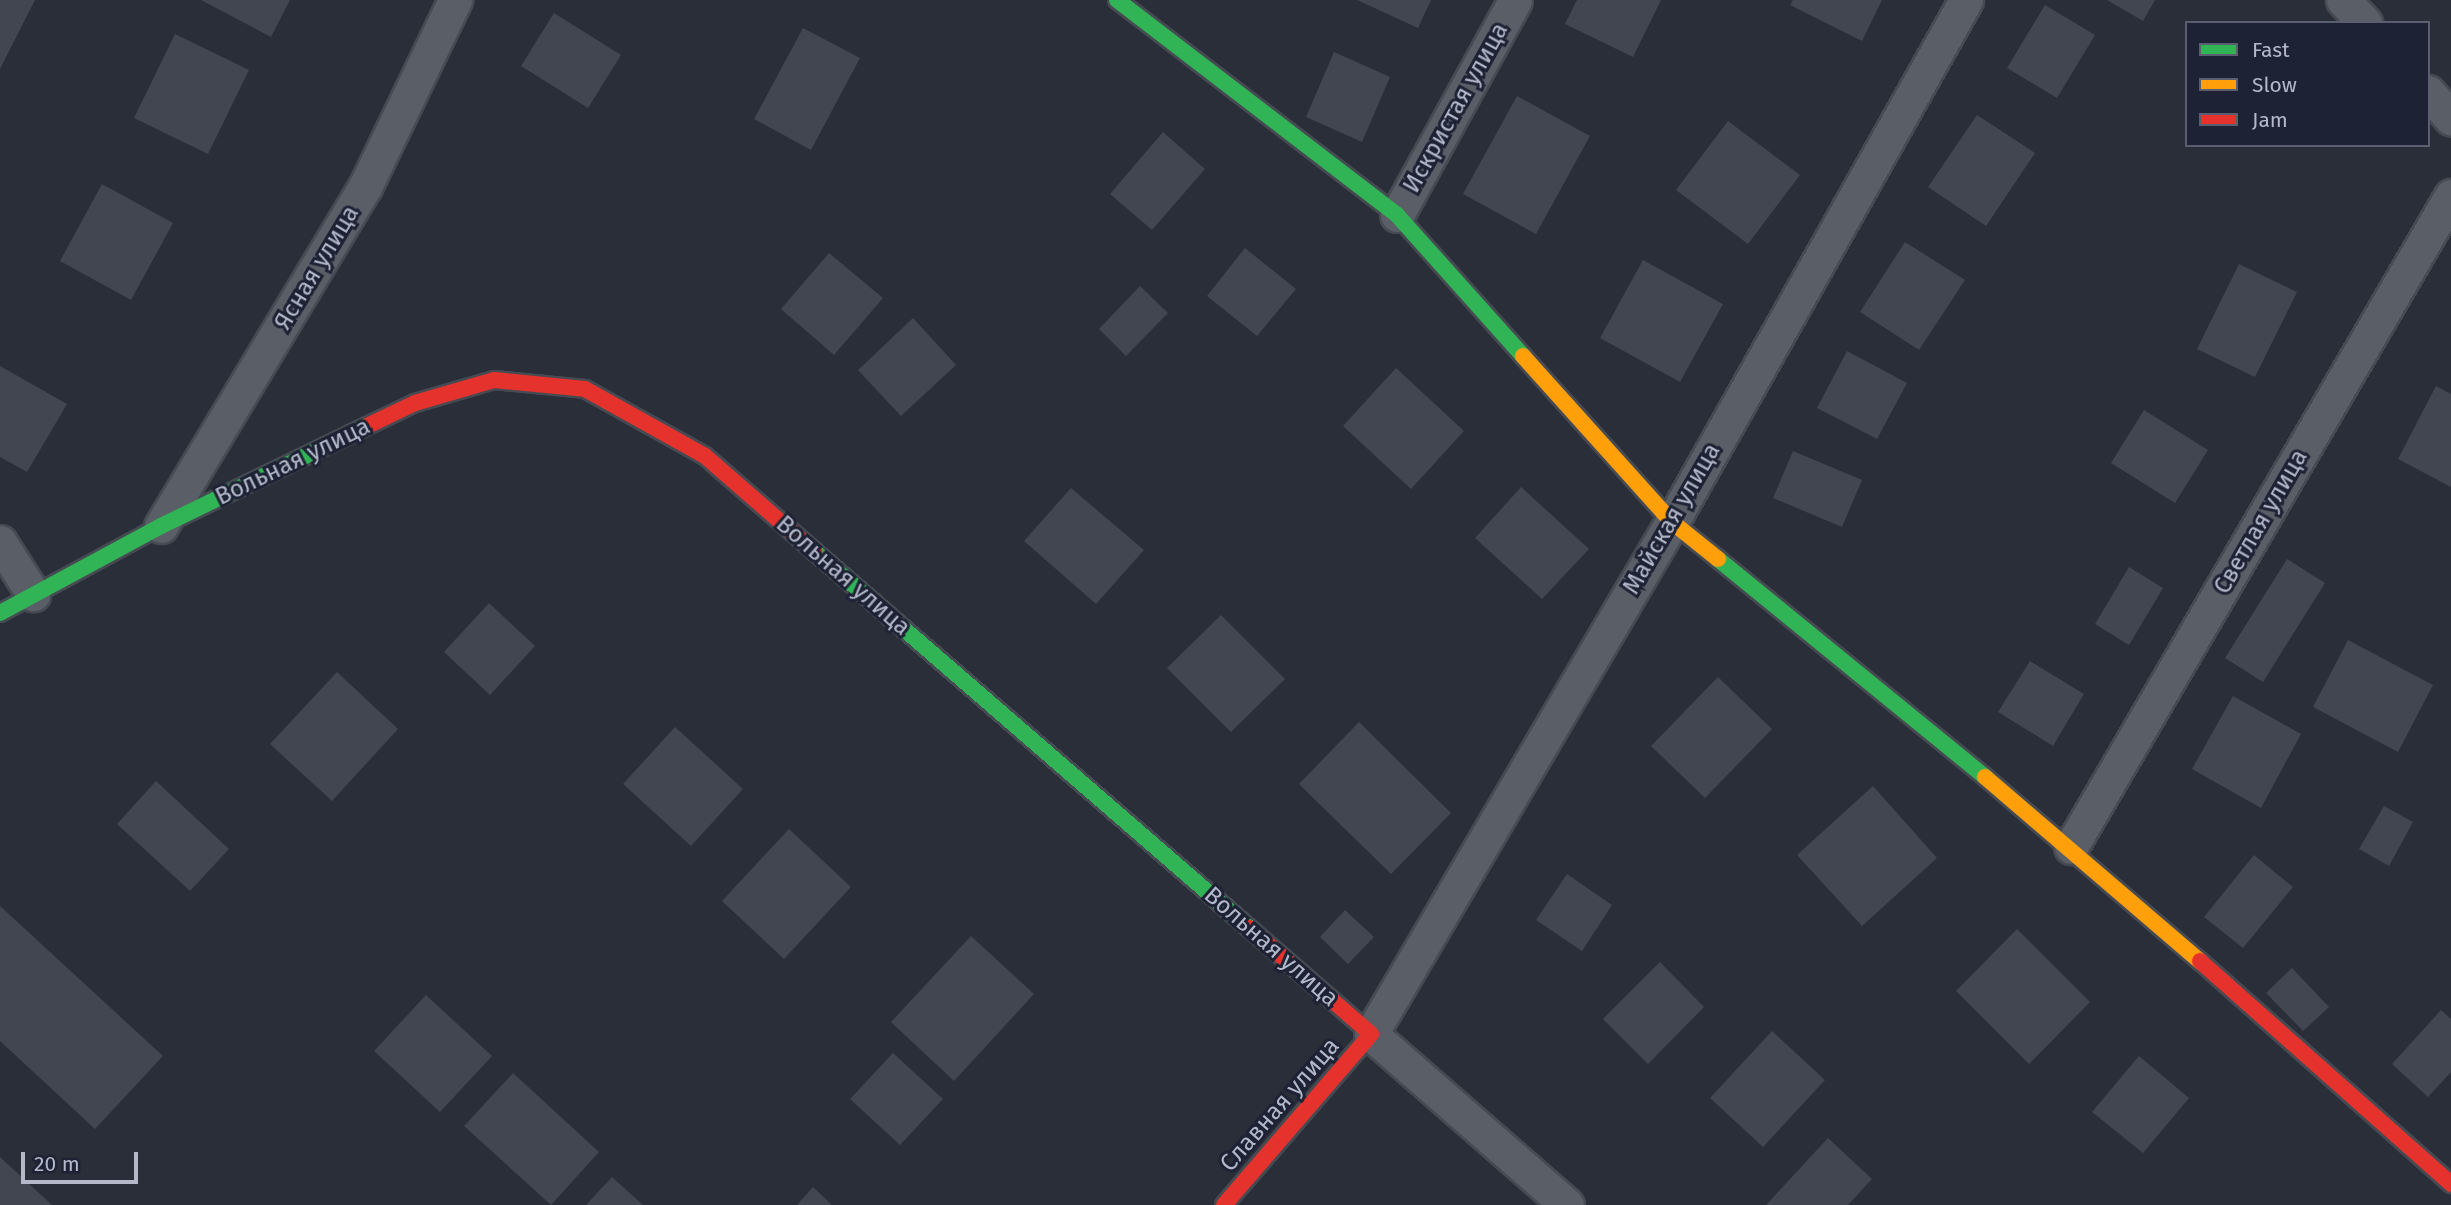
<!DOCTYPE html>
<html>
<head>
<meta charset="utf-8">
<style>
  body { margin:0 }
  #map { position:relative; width:2451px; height:1205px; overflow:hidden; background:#292e39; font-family:"Fira Sans",sans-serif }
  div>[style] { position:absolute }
  .building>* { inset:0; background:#424650 }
  .roads { filter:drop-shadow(2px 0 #464a52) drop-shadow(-2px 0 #464a52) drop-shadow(0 2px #464a52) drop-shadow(0 -2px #464a52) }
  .street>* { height:33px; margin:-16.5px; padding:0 16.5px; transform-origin:16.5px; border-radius:16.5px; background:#5a5e67 }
  .fast>* { height:16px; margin:-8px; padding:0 8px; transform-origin:8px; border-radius:8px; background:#30b455 }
  .slow>* { height:16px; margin:-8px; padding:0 8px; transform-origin:8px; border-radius:8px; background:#ff9f0a }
  .jam>* { height:16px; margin:-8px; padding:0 8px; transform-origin:8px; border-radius:8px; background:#e5322d }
  span { translate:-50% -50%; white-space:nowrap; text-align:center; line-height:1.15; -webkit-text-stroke:6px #1d2334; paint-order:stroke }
  .street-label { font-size:24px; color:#b4b9ca }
  .legend { position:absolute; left:2185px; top:21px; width:245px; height:126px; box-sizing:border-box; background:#1d2334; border:2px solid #595f70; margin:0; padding:9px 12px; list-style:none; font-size:21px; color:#b4b9ca }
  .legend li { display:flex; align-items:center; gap:14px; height:35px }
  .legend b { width:35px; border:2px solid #595f70 }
  .scale { position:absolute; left:21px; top:1152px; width:117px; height:32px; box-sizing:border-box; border:4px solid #b4b9ca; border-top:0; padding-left:9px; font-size:21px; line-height:24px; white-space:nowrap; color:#b4b9ca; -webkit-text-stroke:5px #1d2334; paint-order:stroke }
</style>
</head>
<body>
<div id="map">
  <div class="building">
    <div style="clip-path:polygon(0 0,35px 0,0 69px)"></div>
    <div style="clip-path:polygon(201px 0,290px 0,271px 37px)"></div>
    <div style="clip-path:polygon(1357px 0,1431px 0,1418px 28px)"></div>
    <div style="clip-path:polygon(1577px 0,1661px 0,1633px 57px,1565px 24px)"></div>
    <div style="clip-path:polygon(1793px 0,1882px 0,1862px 41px,1790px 5px)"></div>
    <div style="clip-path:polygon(2107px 0,2155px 0,2143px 21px)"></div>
    <div style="clip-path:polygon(2045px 5px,2095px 35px,2057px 98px,2007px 68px)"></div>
    <div style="clip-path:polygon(554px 13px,621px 55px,588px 108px,521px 66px)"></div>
    <div style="clip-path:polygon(803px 28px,860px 58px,811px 150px,754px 119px)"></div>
    <div style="clip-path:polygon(175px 34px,249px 70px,208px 154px,134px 118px)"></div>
    <div style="clip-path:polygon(1334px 52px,1390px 77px,1362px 142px,1306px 117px)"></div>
    <div style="clip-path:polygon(1517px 96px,1590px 136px,1536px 234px,1463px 194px)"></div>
    <div style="clip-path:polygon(1977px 115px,2035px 153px,1986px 226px,1928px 187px)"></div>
    <div style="clip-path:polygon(1728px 121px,1800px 175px,1748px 244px,1676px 190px)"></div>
    <div style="clip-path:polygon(1163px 132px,1205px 169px,1152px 230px,1110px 194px)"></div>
    <div style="clip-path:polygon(102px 184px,173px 223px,131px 300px,60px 261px)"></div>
    <div style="clip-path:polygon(1905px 242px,1965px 280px,1919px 350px,1860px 312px)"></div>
    <div style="clip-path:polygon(1245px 248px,1296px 289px,1257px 336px,1207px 296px)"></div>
    <div style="clip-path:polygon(829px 253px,883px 298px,834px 355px,781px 309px)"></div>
    <div style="clip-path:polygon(1643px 260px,1723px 304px,1680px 382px,1600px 338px)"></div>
    <div style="clip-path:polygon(2239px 264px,2297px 292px,2255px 377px,2197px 349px)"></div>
    <div style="clip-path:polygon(1140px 286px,1168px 313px,1126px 356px,1099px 329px)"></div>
    <div style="clip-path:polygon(913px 318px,956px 365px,901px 416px,858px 370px)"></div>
    <div style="clip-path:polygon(1847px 351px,1907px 383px,1877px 439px,1817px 408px)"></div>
    <div style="clip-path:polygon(0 366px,67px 404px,27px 472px,0 457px)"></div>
    <div style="clip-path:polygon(1396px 368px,1464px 431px,1411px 489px,1343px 426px)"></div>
    <div style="clip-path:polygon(2436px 386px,2451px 394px,2451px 487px,2398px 459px)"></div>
    <div style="clip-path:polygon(2144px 410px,2208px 450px,2175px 503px,2111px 463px)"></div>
    <div style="clip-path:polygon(1793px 451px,1862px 480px,1842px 527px,1773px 498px)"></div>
    <div style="clip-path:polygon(1521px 487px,1589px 549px,1542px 599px,1475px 538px)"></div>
    <div style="clip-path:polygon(1071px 488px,1144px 550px,1096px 604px,1024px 541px)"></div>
    <div style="clip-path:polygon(2287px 559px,2325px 583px,2263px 682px,2225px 658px)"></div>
    <div style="clip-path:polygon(2129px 567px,2163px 588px,2129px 645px,2095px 624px)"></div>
    <div style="clip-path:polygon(489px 603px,535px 646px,490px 695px,444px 652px)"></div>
    <div style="clip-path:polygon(1221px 615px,1285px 679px,1231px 732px,1167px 668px)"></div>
    <div style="clip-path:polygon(2348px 640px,2433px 685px,2398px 752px,2313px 707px)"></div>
    <div style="clip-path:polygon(2030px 661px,2084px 694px,2053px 746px,1998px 712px)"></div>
    <div style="clip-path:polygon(337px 672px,398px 729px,332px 801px,270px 744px)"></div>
    <div style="clip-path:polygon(1718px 677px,1772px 729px,1705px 798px,1651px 746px)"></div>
    <div style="clip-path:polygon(2233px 696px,2301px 734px,2261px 808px,2192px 769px)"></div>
    <div style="clip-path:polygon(1359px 722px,1451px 813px,1391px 874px,1299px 784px)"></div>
    <div style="clip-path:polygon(675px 727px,743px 789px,691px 846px,623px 784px)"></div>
    <div style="clip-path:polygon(156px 781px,229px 849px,190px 891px,117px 824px)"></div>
    <div style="clip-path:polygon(1873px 786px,1937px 858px,1862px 926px,1797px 855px)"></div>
    <div style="clip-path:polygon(2384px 806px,2413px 822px,2389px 866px,2359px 849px)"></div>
    <div style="clip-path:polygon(789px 829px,851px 887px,784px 959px,722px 901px)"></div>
    <div style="clip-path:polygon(2254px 855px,2293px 887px,2243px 948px,2204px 917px)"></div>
    <div style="clip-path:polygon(1567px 874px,1612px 905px,1582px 951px,1536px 920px)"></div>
    <div style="clip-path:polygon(0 906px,163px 1056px,95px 1129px,0 1041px)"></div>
    <div style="clip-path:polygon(1345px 910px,1374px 937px,1348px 964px,1320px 937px)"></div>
    <div style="clip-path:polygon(2017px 929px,2090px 1002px,2029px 1064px,1956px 991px)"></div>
    <div style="clip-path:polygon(971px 936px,1034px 994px,954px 1081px,891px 1022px)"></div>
    <div style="clip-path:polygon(1660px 962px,1704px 1007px,1648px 1064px,1603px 1019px)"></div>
    <div style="clip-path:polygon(2292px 968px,2329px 1007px,2303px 1031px,2266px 993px)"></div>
    <div style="clip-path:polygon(426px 995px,492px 1056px,440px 1112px,374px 1051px)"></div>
    <div style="clip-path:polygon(2441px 1010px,2451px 1019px,2451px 1072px,2428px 1097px,2392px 1064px)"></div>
    <div style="clip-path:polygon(1772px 1031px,1825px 1080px,1763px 1147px,1710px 1098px)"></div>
    <div style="clip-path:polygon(893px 1053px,943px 1099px,900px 1145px,850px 1099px)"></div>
    <div style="clip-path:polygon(2139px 1056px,2189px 1098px,2143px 1153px,2092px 1112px)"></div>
    <div style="clip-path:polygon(513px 1073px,599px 1152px,551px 1205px,464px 1126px)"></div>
    <div style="clip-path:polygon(1828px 1138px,1872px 1179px,1848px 1205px,1766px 1205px)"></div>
    <div style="clip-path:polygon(0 1157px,52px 1205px,0 1205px)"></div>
    <div style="clip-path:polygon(612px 1177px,643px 1205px,586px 1205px)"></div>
    <div style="clip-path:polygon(813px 1187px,832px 1205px,797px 1205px)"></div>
  </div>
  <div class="roads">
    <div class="street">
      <div style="left:2343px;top:0;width:32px;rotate:46deg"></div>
      <div style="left:2428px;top:92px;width:35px;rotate:49deg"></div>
      <div style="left:1397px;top:215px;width:245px;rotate:-61.2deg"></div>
      <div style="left:161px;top:526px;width:396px;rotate:-59deg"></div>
      <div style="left:365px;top:187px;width:208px;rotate:-64.3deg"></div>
      <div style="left:0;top:542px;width:62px;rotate:57.6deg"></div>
      <div style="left:2071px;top:847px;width:754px;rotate:-59.73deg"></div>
      <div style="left:1567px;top:1205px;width:260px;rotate:-138.9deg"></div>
      <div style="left:1371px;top:1034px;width:594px;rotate:-59.55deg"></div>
      <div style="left:1672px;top:522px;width:599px;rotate:-60.61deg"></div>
    </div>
    <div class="fast">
      <div style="left:1117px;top:0;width:353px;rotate:37.5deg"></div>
      <div style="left:1397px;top:215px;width:189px;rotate:48.2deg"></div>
      <div style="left:814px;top:551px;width:576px;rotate:40.91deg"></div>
      <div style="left:1718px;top:559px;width:345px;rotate:39.2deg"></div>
      <div style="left:0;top:613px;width:183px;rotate:-28.4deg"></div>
      <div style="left:161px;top:526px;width:229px;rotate:-25.9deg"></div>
    </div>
    <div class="slow">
      <div style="left:1523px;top:356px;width:223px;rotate:48.1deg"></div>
      <div style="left:1672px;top:522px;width:59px;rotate:38.8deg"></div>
      <div style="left:1985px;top:777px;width:283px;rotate:40.6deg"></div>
    </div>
    <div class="jam">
      <div style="left:367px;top:426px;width:53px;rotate:-25.6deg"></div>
      <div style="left:415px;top:403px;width:82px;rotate:-16.2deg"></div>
      <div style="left:494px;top:380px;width:91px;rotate:5.6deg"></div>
      <div style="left:585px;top:389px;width:137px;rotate:29.2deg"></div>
      <div style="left:705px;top:456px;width:145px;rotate:41.1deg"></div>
      <div style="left:2200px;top:961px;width:336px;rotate:41.6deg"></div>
      <div style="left:1224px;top:1205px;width:225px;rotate:-49.3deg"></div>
      <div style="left:1371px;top:1034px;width:162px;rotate:-139deg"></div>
    </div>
  </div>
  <div class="street-label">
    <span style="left:1456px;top:108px;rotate:-61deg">Искристая улица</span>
    <span style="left:317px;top:268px;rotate:-59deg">Ясная улица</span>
    <span style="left:293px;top:462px;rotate:-26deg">Вольная улица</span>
    <span style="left:1672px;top:519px;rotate:-60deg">Майская улица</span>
    <span style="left:2261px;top:522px;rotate:-60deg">Светлая улица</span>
    <span style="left:843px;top:576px;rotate:41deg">Вольная улица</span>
    <span style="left:1271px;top:947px;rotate:41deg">Вольная улица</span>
    <span style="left:1280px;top:1105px;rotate:-49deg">Славная улица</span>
  </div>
  <ul class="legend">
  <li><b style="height:9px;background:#30b455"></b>Fast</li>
  <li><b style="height:9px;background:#ff9f0a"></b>Slow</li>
  <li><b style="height:9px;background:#e5322d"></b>Jam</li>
  </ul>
  <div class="scale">20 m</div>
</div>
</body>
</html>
